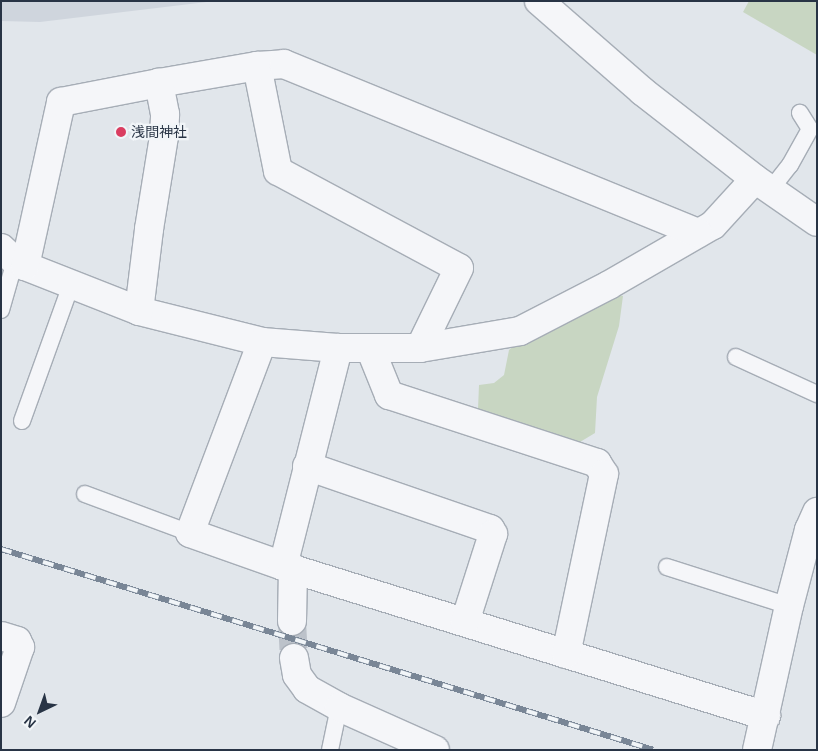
<!DOCTYPE html>
<html>
<head>
<meta charset="utf-8">
<style>
  body { margin:0 }
  #map { position:relative; width:818px; height:751px; overflow:hidden; background:#e1e6eb; font-family:Helvetica,"Noto Sans JP",sans-serif }
  div>[style] { position:absolute }
  .built>* { inset:0; background:#cfd5dd }
  .green>* { inset:0; background:#c8d6c2 }
  .minor-tunnel>* { height:28px; margin-top:-14px; transform-origin:0; background:repeating-linear-gradient(90deg,#bcc2ca 0 28px,transparent 0 42px) }
  .roads { filter:drop-shadow(1px 0 #a6adb6) drop-shadow(-1px 0 #a6adb6) drop-shadow(0 1px #a6adb6) drop-shadow(0 -1px #a6adb6) }
  .service>* { height:16px; margin:-8px; padding:0 8px; transform-origin:8px; border-radius:8px; background:#f5f6f9 }
  .minor>* { height:28px; margin:-14px; padding:0 14px; transform-origin:14px; border-radius:14px; background:#f5f6f9 }
  .rail>* { height:5.5px; margin-top:-2.75px; transform-origin:0; background:repeating-linear-gradient(90deg,#f1f5f8 0 11px,#798696 0 22px); box-sizing:border-box; border-block:1px solid #798696 }
  .dots>* { width:14px; height:14px; translate:-50% -50%; box-sizing:border-box; border:2px solid #f1f5f8; border-radius:50% }
  span { translate:-50% -50%; white-space:nowrap; text-align:center; line-height:1.15; -webkit-text-stroke:4.5px #f1f5f8; paint-order:stroke }
  .poi-label { font-size:14px; color:#283445 }
  .left { translate:0 -50%; text-align:left }
  .frame { position:absolute; inset:0; border:2px solid #283445; pointer-events:none }
  .north { position:absolute; left:15px; top:686px; width:50px; height:50px; -webkit-text-stroke:4px #f1f5f8; paint-order:stroke; rotate:222deg; font-size:14px; font-weight:700; line-height:20px; text-align:center; color:#283445 }
  .north::after { content:''; display:block; margin:auto; width:18px; height:22px; background:#283445; clip-path:polygon(50% 0,100% 100%,50% 72%,0 100%) }
</style>
</head>
<body>
<div id="map">
  <div class="built">
    <div style="clip-path:polygon(1px 1px,215px 1px,40px 22px,1px 21px)"></div>
  </div>
  <div class="green">
    <div style="clip-path:polygon(749px 1px,817px 1px,817px 55px,743px 12px)"></div>
    <div style="clip-path:polygon(608px 293px,623px 296px,619px 326px,597px 397px,595px 433px,580px 442px,543px 430px,499px 419px,478px 409px,479px 385px,494px 383px,504px 375px,509px 350px,522px 338px,549px 333px)"></div>
  </div>
  <div class="minor-tunnel">
    <div style="left:292px;top:621px;width:37px;rotate:87deg"></div>
  </div>
  <div class="roads">
    <div class="service">
      <div style="left:771px;top:189px;width:31px;rotate:-52deg"></div>
      <div style="left:790px;top:165px;width:41px;rotate:-60.9deg"></div>
      <div style="left:810px;top:129px;width:19px;rotate:-122deg"></div>
      <div style="left:1px;top:310px;width:51px;rotate:-74.1deg"></div>
      <div style="left:736px;top:357px;width:89px;rotate:24.6deg"></div>
      <div style="left:22px;top:421px;width:145px;rotate:-70.2deg"></div>
      <div style="left:85px;top:494px;width:112px;rotate:20.4deg"></div>
      <div style="left:667px;top:567px;width:128px;rotate:17.7deg"></div>
      <div style="left:330px;top:750px;width:44px;rotate:-78.2deg"></div>
    </div>
    <div class="minor">
      <div style="left:539px;top:1px;width:137px;rotate:41.1deg"></div>
      <div style="left:642px;top:91px;width:143px;rotate:37.9deg"></div>
      <div style="left:755px;top:179px;width:75px;rotate:34.7deg"></div>
      <div style="left:257px;top:66px;width:107px;rotate:78.7deg"></div>
      <div style="left:278px;top:171px;width:205px;rotate:28.2deg"></div>
      <div style="left:459px;top:268px;width:89px;rotate:116deg"></div>
      <div style="left:1px;top:248px;width:19px;rotate:43deg"></div>
      <div style="left:15px;top:261px;width:11px;rotate:27deg"></div>
      <div style="left:25px;top:266px;width:123px;rotate:21.5deg"></div>
      <div style="left:139px;top:311px;width:127px;rotate:14.1deg"></div>
      <div style="left:262px;top:342px;width:76px;rotate:4.5deg"></div>
      <div style="left:338px;top:348px;width:82px"></div>
      <div style="left:420px;top:348px;width:101px;rotate:-9.6deg"></div>
      <div style="left:520px;top:331px;width:100px;rotate:-27.3deg"></div>
      <div style="left:609px;top:285px;width:120px;rotate:-30deg"></div>
      <div style="left:713px;top:225px;width:62px;rotate:-47.6deg"></div>
      <div style="left:25px;top:266px;width:168px;rotate:-77.6deg"></div>
      <div style="left:61px;top:102px;width:100px;rotate:-11deg"></div>
      <div style="left:159px;top:83px;width:99px;rotate:-9.8deg"></div>
      <div style="left:257px;top:66px;width:27px;rotate:-4deg"></div>
      <div style="left:284px;top:64px;width:447px;rotate:22.2deg"></div>
      <div style="left:139px;top:311px;width:83px;rotate:-83deg"></div>
      <div style="left:149px;top:229px;width:94px;rotate:-80.8deg"></div>
      <div style="left:164px;top:136px;width:22px;rotate:-87deg"></div>
      <div style="left:165px;top:114px;width:32px;rotate:-101deg"></div>
      <div style="left:262px;top:342px;width:204px;rotate:110.7deg"></div>
      <div style="left:190px;top:533px;width:99px;rotate:19.5deg"></div>
      <div style="left:283px;top:566px;width:506px;rotate:17.25deg"></div>
      <div style="left:370px;top:348px;width:51px;rotate:68deg"></div>
      <div style="left:389px;top:395px;width:219px;rotate:18.1deg"></div>
      <div style="left:597px;top:463px;width:13px;rotate:58deg"></div>
      <div style="left:604px;top:474px;width:184px;rotate:101.9deg"></div>
      <div style="left:307px;top:466px;width:194px;rotate:19deg"></div>
      <div style="left:490px;top:529px;width:6px;rotate:59deg"></div>
      <div style="left:493px;top:534px;width:92px;rotate:107.7deg"></div>
      <div style="left:283px;top:566px;width:225px;rotate:-75.8deg"></div>
      <div style="left:292px;top:621px;width:53px;rotate:-88.9deg"></div>
      <div style="left:1px;top:636px;width:17px;rotate:17deg"></div>
      <div style="left:17px;top:641px;width:7px;rotate:63deg"></div>
      <div style="left:20px;top:647px;width:59px;rotate:108.7deg"></div>
      <div style="left:294px;top:658px;width:17px;rotate:80deg"></div>
      <div style="left:297px;top:675px;width:17px;rotate:54deg"></div>
      <div style="left:307px;top:689px;width:37px;rotate:29deg"></div>
      <div style="left:339px;top:707px;width:105px;rotate:24.1deg"></div>
      <div style="left:757px;top:750px;width:148px;rotate:-77.5deg"></div>
      <div style="left:789px;top:606px;width:79px;rotate:-75.3deg"></div>
      <div style="left:809px;top:530px;width:20px;rotate:-66deg"></div>
    </div>
  </div>
  <div class="rail">
    <div style="left:1px;top:549px;width:683px;rotate:17.11deg"></div>
  </div>
  <div class="dots">
    <div style="left:121px;top:132px;background:#da3d60"></div>
  </div>
  <div class="poi-label">
    <span class="left" style="left:131px;top:132px">浅間神社</span>
  </div>
  <div class="frame"></div>
  <div class="north">N</div>
</div>
</body>
</html>
